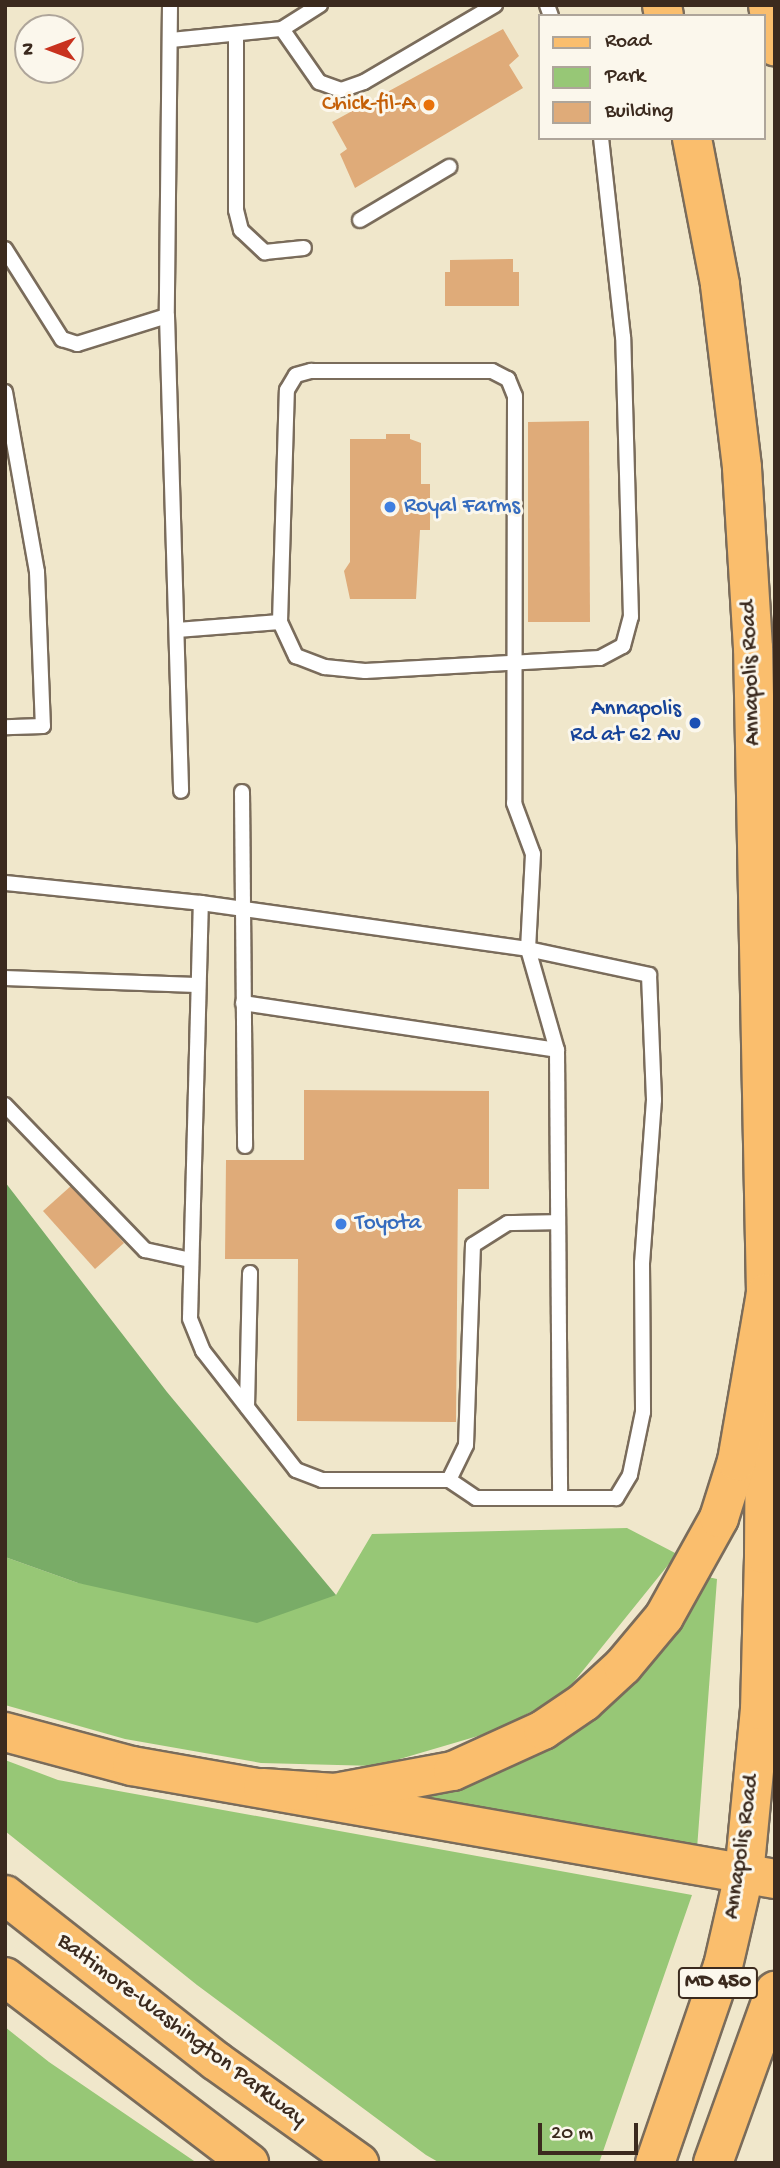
<!DOCTYPE html>
<html>
<head>
<meta charset="utf-8">
<style>
  body { margin:0 }
  #map { position:relative; width:780px; height:2168px; overflow:hidden; background:#f0e7cb; font-family:"Gochi Hand",sans-serif }
  div>[style] { position:absolute }
  .green>* { inset:0; background:#97c776 }
  .forest>* { inset:0; background:#79ac67 }
  .building>* { inset:0; background:#dfab79 }
  .roads { filter:drop-shadow(2px 0 #7a6c5b) drop-shadow(-2px 0 #7a6c5b) drop-shadow(0 2px #7a6c5b) drop-shadow(0 -2px #7a6c5b) }
  .lane>* { height:14px; margin:-7px; padding:0 7px; transform-origin:7px; border-radius:7px; background:#fff }
  .primary>* { height:38px; margin:-19px; padding:0 19px; transform-origin:19px; border-radius:19px; background:#fabe6d }
  .highway>* { height:38px; margin:-19px; padding:0 19px; transform-origin:19px; border-radius:19px; background:#fabe6d }
  .dots>* { width:19px; height:19px; translate:-50% -50%; box-sizing:border-box; border:4px solid #fbf7ec; border-radius:50% }
  span { translate:-50% -50%; white-space:nowrap; text-align:center; line-height:1.15; -webkit-text-stroke:6px #fbf7ec; paint-order:stroke }
  .shield-label span { padding:2px 5px; background:#fbf7ec; border:2px solid; border-radius:5px; -webkit-text-stroke-width:0 }
  .shield-label { font-size:21px; color:#3b2a1e; font-weight:700 }
  .food-label { font-size:23px; color:#c56008 }
  .right { translate:-100% -50%; text-align:right }
  .shop-label { font-size:23px; color:#366cbe }
  .left { translate:0 -50%; text-align:left }
  .street-label { font-size:23px; color:#3b2a1e }
  .transit-label { font-size:23px; color:#164399 }
  .frame { position:absolute; inset:0; border:7px solid #3b2a1e; pointer-events:none }
  .legend { position:absolute; left:538px; top:14px; width:228px; height:126px; box-sizing:border-box; background:#fbf7ec; border:2px solid #aea59a; margin:0; padding:9px 12px; list-style:none; font-size:21px; color:#3b2a1e }
  .legend li { display:flex; align-items:center; gap:14px; height:35px }
  .legend b { width:35px; border:2px solid #aea59a }
  .north { position:absolute; left:14px; top:14px; width:70px; height:70px; box-sizing:border-box; background:#fbf7ec; border:2px solid #aea59a; border-radius:50%; rotate:270deg; font-size:19px; font-weight:700; line-height:28px; text-align:center; color:#3b2a1e }
  .north::after { content:''; display:block; margin:auto; width:24px; height:32px; background:#c8321e; clip-path:polygon(50% 0,100% 100%,50% 72%,0 100%) }
  .scale { position:absolute; left:538px; top:2123px; width:100px; height:32px; box-sizing:border-box; border:4px solid #3b2a1e; border-top:0; padding-left:9px; font-size:21px; line-height:24px; white-space:nowrap; color:#3b2a1e; -webkit-text-stroke:5px #fbf7ec; paint-order:stroke }
</style>
</head>
<body>
<div id="map">
  <div class="green">
    <div style="clip-path:polygon(627px 1528px,677px 1554px,564px 1694px,495px 1731px,376px 1766px,261px 1763px,125px 1739px,5px 1705px,5px 1557px,78px 1583px,336px 1595px,372px 1534px)"></div>
    <div style="clip-path:polygon(708px 1577px,717px 1579px,697px 1849px,405px 1801px,660px 1649px)"></div>
    <div style="clip-path:polygon(5px 1760px,58px 1780px,692px 1895px,599px 2163px,440px 2163px,426px 2155px,197px 1985px,5px 1831px)"></div>
    <div style="clip-path:polygon(5px 2027px,49px 2062px,197px 2163px,5px 2163px)"></div>
  </div>
  <div class="forest">
    <div style="clip-path:polygon(5px 1182px,167px 1392px,336px 1595px,257px 1623px,78px 1583px,5px 1557px)"></div>
  </div>
  <div class="building">
    <div style="clip-path:polygon(503px 29px,519px 56px,509px 65px,523px 88px,355px 188px,340px 154px,347px 149px,332px 122px)"></div>
    <div style="clip-path:polygon(513px 259px,513px 272px,519px 272px,519px 306px,445px 306px,445px 272px,450px 272px,450px 260px)"></div>
    <div style="clip-path:polygon(589px 421px,590px 622px,528px 622px,528px 422px)"></div>
    <div style="clip-path:polygon(386px 434px,410px 434px,410px 439px,421px 443px,421px 484px,430px 484px,430px 530px,420px 530px,416px 599px,350px 599px,344px 571px,350px 562px,350px 439px,386px 439px)"></div>
    <div style="clip-path:polygon(304px 1090px,489px 1091px,489px 1189px,458px 1189px,456px 1422px,297px 1421px,298px 1259px,225px 1259px,226px 1160px,304px 1160px)"></div>
    <div style="clip-path:polygon(72px 1185px,124px 1243px,95px 1269px,43px 1211px)"></div>
  </div>
  <div class="roads">
    <div class="lane">
      <div style="left:170px;top:5px;width:311px;rotate:90.6deg"></div>
      <div style="left:167px;top:316px;width:475px;rotate:88.3deg"></div>
      <div style="left:547px;top:5px;width:12px;rotate:70deg"></div>
      <div style="left:282px;top:29px;width:65px;rotate:55.1deg"></div>
      <div style="left:319px;top:82px;width:23px;rotate:20deg"></div>
      <div style="left:341px;top:90px;width:24px;rotate:-19deg"></div>
      <div style="left:364px;top:82px;width:152px;rotate:-30.4deg"></div>
      <div style="left:236px;top:37px;width:173px;rotate:90deg"></div>
      <div style="left:236px;top:210px;width:21px;rotate:76deg"></div>
      <div style="left:241px;top:230px;width:33px;rotate:43deg"></div>
      <div style="left:265px;top:252px;width:39px;rotate:-6deg"></div>
      <div style="left:171px;top:40px;width:112px;rotate:-5.7deg"></div>
      <div style="left:282px;top:29px;width:45px;rotate:-32.3deg"></div>
      <div style="left:360px;top:220px;width:104px;rotate:-30.8deg"></div>
      <div style="left:5px;top:249px;width:107px;rotate:57.7deg"></div>
      <div style="left:62px;top:339px;width:16px;rotate:18deg"></div>
      <div style="left:77px;top:344px;width:94px;rotate:-17.3deg"></div>
      <div style="left:5px;top:392px;width:183px;rotate:79.9deg"></div>
      <div style="left:37px;top:572px;width:154px;rotate:87.8deg"></div>
      <div style="left:43px;top:726px;width:38px;rotate:178deg"></div>
      <div style="left:280px;top:622px;width:232px;rotate:-88.3deg"></div>
      <div style="left:287px;top:390px;width:17px;rotate:-59deg"></div>
      <div style="left:296px;top:375px;width:16px;rotate:-15deg"></div>
      <div style="left:311px;top:371px;width:181px"></div>
      <div style="left:492px;top:371px;width:18px;rotate:27deg"></div>
      <div style="left:508px;top:379px;width:18px;rotate:68deg"></div>
      <div style="left:515px;top:396px;width:407px;rotate:90.1deg"></div>
      <div style="left:514px;top:803px;width:54px;rotate:69.6deg"></div>
      <div style="left:533px;top:854px;width:95px;rotate:93deg"></div>
      <div style="left:528px;top:949px;width:105px;rotate:74deg"></div>
      <div style="left:557px;top:1050px;width:447px;rotate:89.6deg"></div>
      <div style="left:177px;top:630px;width:103px;rotate:-4.4deg"></div>
      <div style="left:280px;top:622px;width:38px;rotate:65deg"></div>
      <div style="left:296px;top:656px;width:31px;rotate:21deg"></div>
      <div style="left:325px;top:667px;width:40px;rotate:5.7deg"></div>
      <div style="left:365px;top:671px;width:235px;rotate:-3.2deg"></div>
      <div style="left:600px;top:658px;width:26px;rotate:-28deg"></div>
      <div style="left:623px;top:646px;width:30px;rotate:-75deg"></div>
      <div style="left:631px;top:617px;width:280px;rotate:-91.6deg"></div>
      <div style="left:623px;top:337px;width:200px;rotate:-96.3deg"></div>
      <div style="left:242px;top:792px;width:354px;rotate:89.5deg"></div>
      <div style="left:5px;top:883px;width:197px;rotate:5.8deg"></div>
      <div style="left:201px;top:903px;width:330px;rotate:8deg"></div>
      <div style="left:528px;top:949px;width:124px;rotate:12.1deg"></div>
      <div style="left:649px;top:975px;width:125px;rotate:87.7deg"></div>
      <div style="left:654px;top:1100px;width:163px;rotate:94.2deg"></div>
      <div style="left:642px;top:1263px;width:149px;rotate:89.6deg"></div>
      <div style="left:643px;top:1412px;width:64px;rotate:101.7deg"></div>
      <div style="left:630px;top:1475px;width:27px;rotate:121deg"></div>
      <div style="left:616px;top:1498px;width:140px;rotate:180deg"></div>
      <div style="left:476px;top:1498px;width:32px;rotate:-146deg"></div>
      <div style="left:449px;top:1480px;width:127px;rotate:180deg"></div>
      <div style="left:322px;top:1480px;width:28px;rotate:-159deg"></div>
      <div style="left:296px;top:1470px;width:151px;rotate:-128deg"></div>
      <div style="left:203px;top:1351px;width:35px;rotate:-112deg"></div>
      <div style="left:190px;top:1318px;width:415px;rotate:-88.5deg"></div>
      <div style="left:5px;top:978px;width:191px;rotate:2.1deg"></div>
      <div style="left:243px;top:1003px;width:317px;rotate:8.5deg"></div>
      <div style="left:5px;top:1105px;width:202px;rotate:46deg"></div>
      <div style="left:145px;top:1250px;width:46px;rotate:12.5deg"></div>
      <div style="left:247px;top:1407px;width:134px;rotate:-88.7deg"></div>
      <div style="left:449px;top:1480px;width:39px;rotate:-64deg"></div>
      <div style="left:466px;top:1445px;width:200px;rotate:-88deg"></div>
      <div style="left:473px;top:1245px;width:41px;rotate:-32.2deg"></div>
      <div style="left:508px;top:1223px;width:50px;rotate:-1.1deg"></div>
    </div>
    <div class="primary">
      <div style="left:662px;top:5px;width:11px;rotate:80deg"></div>
      <div style="left:768px;top:5px;width:42px;rotate:80.3deg"></div>
      <div style="left:655px;top:2163px;width:208px;rotate:-71deg"></div>
      <div style="left:723px;top:1966px;width:93px;rotate:-77deg"></div>
      <div style="left:744px;top:1875px;width:166px;rotate:-84.5deg"></div>
      <div style="left:760px;top:1710px;width:156px;rotate:-88.5deg"></div>
      <div style="left:764px;top:1554px;width:261px;rotate:-89.6deg"></div>
      <div style="left:766px;top:1293px;width:645px;rotate:-91.15deg"></div>
      <div style="left:753px;top:648px;width:181px;rotate:-93.5deg"></div>
      <div style="left:742px;top:467px;width:184px;rotate:-96.9deg"></div>
      <div style="left:720px;top:284px;width:149px;rotate:-100.9deg"></div>
      <div style="left:713px;top:2163px;width:183px;rotate:-70.2deg"></div>
    </div>
    <div class="highway">
      <div style="left:5px;top:1732px;width:131px;rotate:15deg"></div>
      <div style="left:132px;top:1766px;width:653px;rotate:9.97deg"></div>
      <div style="left:263px;top:1788px;width:72px;rotate:4deg"></div>
      <div style="left:335px;top:1793px;width:120px;rotate:-10.6deg"></div>
      <div style="left:453px;top:1771px;width:99px;rotate:-24.5deg"></div>
      <div style="left:543px;top:1730px;width:50px;rotate:-34.3deg"></div>
      <div style="left:584px;top:1702px;width:53px;rotate:-42.7deg"></div>
      <div style="left:623px;top:1666px;width:64px;rotate:-50.1deg"></div>
      <div style="left:664px;top:1617px;width:113px;rotate:-60.9deg"></div>
      <div style="left:719px;top:1518px;width:60px;rotate:-72.5deg"></div>
      <div style="left:737px;top:1461px;width:170px;rotate:-80.2deg"></div>
      <div style="left:5px;top:1895px;width:268px;rotate:38.2deg"></div>
      <div style="left:216px;top:2061px;width:176px;rotate:35.5deg"></div>
      <div style="left:5px;top:1977px;width:307px;rotate:37.3deg"></div>
    </div>
  </div>
  <div class="dots">
    <div style="left:429px;top:105px;background:#e8710a"></div>
    <div style="left:390px;top:507px;background:#3f7fe0"></div>
    <div style="left:695px;top:723px;background:#1a4fb4"></div>
    <div style="left:341px;top:1224px;background:#3f7fe0"></div>
  </div>
  <div class="shield-label">
    <span style="left:718px;top:1983px">MD 450</span>
  </div>
  <div class="food-label">
    <span class="right" style="left:415px;top:105px">Chick-fil-A</span>
  </div>
  <div class="shop-label">
    <span class="left" style="left:404px;top:507px">Royal Farms</span>
    <span class="left" style="left:355px;top:1224px">Toyota</span>
  </div>
  <div class="street-label">
    <span style="left:752px;top:673px;rotate:-92deg">Annapolis Road</span>
    <span style="left:743px;top:1847px;rotate:-82deg">Annapolis Road</span>
    <span style="left:181px;top:2031px;rotate:37deg">Baltimore-Washington Parkway</span>
  </div>
  <div class="transit-label">
    <span class="right" style="left:681px;top:723px">Annapolis<br>Rd at 62 Av</span>
  </div>
  <div class="frame"></div>
  <ul class="legend">
  <li><b style="height:9px;background:#fabe6d"></b>Road</li>
  <li><b style="height:19px;background:#97c776"></b>Park</li>
  <li><b style="height:19px;background:#dfab79"></b>Building</li>
  </ul>
  <div class="north">N</div>
  <div class="scale">20 m</div>
</div>
</body>
</html>
